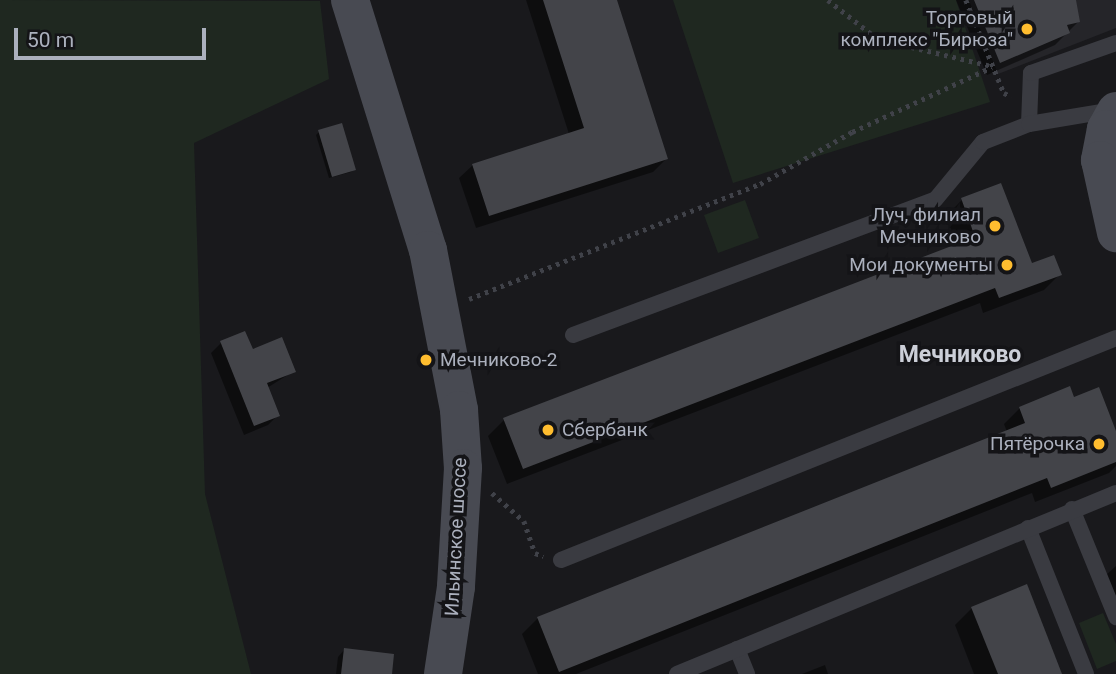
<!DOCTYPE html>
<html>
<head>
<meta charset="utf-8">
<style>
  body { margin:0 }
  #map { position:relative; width:1116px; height:674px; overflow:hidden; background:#19191c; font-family:Roboto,sans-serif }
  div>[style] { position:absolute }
  .built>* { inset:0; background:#252529 }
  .green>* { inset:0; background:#1f2820 }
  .shadow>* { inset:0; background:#0007 }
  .building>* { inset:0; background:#434449 }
  .path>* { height:4.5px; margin-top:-2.25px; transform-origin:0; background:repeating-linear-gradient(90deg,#404249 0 3.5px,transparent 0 8.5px) }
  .service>* { height:16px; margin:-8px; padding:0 8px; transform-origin:8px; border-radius:8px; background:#3a3b41 }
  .secondary>* { height:38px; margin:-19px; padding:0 19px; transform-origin:19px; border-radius:19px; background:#484a52 }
  .dots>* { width:19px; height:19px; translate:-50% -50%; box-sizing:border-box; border:4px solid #141417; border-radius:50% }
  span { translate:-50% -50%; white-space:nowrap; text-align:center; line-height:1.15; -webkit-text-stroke:7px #141417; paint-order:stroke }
  .poi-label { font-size:19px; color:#abb0bd }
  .right { translate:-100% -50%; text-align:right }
  .left { translate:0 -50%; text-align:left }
  .street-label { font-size:19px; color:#abb0bd }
  .quarter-label { font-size:23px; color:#cccfd8; font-weight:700 }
  .scale { position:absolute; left:14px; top:28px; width:192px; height:32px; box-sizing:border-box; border:4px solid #abb0bd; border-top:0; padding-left:9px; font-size:21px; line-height:24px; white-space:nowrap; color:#abb0bd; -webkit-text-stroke:5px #141417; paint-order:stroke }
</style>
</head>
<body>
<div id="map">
  <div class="built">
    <div style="clip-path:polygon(969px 0,1116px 0,1116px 28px,998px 74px)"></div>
  </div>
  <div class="green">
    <div style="clip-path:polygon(0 0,320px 1px,329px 79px,194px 143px,205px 494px,251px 674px,0 674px)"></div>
    <div style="clip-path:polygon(673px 0,956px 0,990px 102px,733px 183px)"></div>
    <div style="clip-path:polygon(745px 200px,759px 238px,718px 253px,704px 215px)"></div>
    <div style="clip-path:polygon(1103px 613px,1116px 644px,1116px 661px,1097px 669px,1079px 623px)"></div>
  </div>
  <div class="shadow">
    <div style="clip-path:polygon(526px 0,615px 0,666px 159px,653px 172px,476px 228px,459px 178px,473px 165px,569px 134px)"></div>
    <div style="clip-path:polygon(956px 0,1074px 0,1079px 21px,1055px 45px,987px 75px)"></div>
    <div style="clip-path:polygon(319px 132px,354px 169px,351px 172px,329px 178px,316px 135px)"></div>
    <div style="clip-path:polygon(1000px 185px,1031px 266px,1060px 274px,1044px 290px,983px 313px,980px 303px,507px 484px,488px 436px,504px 420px,957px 246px,946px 216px,962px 200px)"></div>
    <div style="clip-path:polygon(221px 343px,252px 351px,294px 371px,267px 388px,278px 415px,268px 425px,244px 435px,211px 353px)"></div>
    <div style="clip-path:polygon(1020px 408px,1116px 436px,1116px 466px,1109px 473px,1035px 502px,1032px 493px,576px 674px,538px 674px,522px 634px,538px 618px,1007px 432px,1004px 424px)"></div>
    <div style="clip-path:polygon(1116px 566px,1116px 601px,1105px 576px)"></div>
    <div style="clip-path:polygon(972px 608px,1061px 674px,974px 674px,955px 625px)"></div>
    <div style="clip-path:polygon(344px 650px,390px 674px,336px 674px,338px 657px)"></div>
    <div style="clip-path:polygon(825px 665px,828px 674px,802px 674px)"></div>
  </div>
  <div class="building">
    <div style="clip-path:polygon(543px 0,617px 0,668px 159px,489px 216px,472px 164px,584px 128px)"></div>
    <div style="clip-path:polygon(974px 0,1076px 0,1080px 22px,1067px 25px,1070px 33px,1000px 63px)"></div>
    <div style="clip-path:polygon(342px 123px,356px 170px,332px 177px,318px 130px)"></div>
    <div style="clip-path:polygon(1001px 183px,1032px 263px,1054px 255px,1062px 275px,999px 298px,995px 288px,523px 469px,503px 418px,975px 237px,961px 198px)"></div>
    <div style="clip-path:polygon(245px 331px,253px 349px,282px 337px,296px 372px,267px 383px,280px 416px,254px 426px,220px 341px)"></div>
    <div style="clip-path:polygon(1070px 386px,1074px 397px,1099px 387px,1116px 431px,1116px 462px,1051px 488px,1047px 478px,559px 672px,537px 617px,1025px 423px,1019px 407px)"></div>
    <div style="clip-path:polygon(1027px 584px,1062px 674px,998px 674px,971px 607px)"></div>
    <div style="clip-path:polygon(344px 648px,394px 654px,392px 674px,341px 674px)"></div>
  </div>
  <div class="path">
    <div style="left:828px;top:0;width:63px;rotate:38deg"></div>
    <div style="left:878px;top:39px;width:116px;rotate:13.4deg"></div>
    <div style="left:966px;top:0;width:100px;rotate:67.8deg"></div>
    <div style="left:1004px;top:93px;width:8px;rotate:23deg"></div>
    <div style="left:469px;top:299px;width:313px;rotate:-21.6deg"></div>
    <div style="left:760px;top:184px;width:106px;rotate:-29.5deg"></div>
    <div style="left:852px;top:132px;width:154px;rotate:-24.9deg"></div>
    <div style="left:492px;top:493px;width:43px;rotate:41.2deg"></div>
    <div style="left:524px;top:521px;width:34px;rotate:71deg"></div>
    <div style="left:535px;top:553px;width:9px;rotate:21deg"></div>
  </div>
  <div class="service">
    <div style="left:1029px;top:124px;width:51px;rotate:-87.8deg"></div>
    <div style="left:1031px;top:73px;width:90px;rotate:-19.4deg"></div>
    <div style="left:573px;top:335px;width:386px;rotate:-20.5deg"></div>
    <div style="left:935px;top:200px;width:75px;rotate:-50.4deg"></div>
    <div style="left:983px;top:142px;width:49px;rotate:-21.4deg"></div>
    <div style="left:1029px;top:124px;width:86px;rotate:-9.4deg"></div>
    <div style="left:1072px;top:509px;width:117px;rotate:67.8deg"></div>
    <div style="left:1028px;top:528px;width:157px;rotate:68.3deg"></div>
    <div style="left:561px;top:560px;width:598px;rotate:-21.8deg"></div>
    <div style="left:737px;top:649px;width:27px;rotate:68deg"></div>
    <div style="left:677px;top:674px;width:475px;rotate:-22.4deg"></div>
  </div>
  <div class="secondary">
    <div style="left:350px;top:0;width:262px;rotate:72.7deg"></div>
    <div style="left:428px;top:250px;width:163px;rotate:79deg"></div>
    <div style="left:459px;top:410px;width:58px;rotate:86.1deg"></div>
    <div style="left:463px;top:468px;width:119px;rotate:93.4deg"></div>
    <div style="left:456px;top:587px;width:88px;rotate:98.5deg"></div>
    <div style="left:1116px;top:111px;width:21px;rotate:119deg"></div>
    <div style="left:1106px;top:129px;width:32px;rotate:101deg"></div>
    <div style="left:1100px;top:160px;width:75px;rotate:77.6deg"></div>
  </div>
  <div class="dots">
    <div style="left:1027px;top:29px;background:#ffbd2f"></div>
    <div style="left:995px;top:226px;background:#ffbd2f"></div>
    <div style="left:1007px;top:265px;background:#ffbd2f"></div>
    <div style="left:426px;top:360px;background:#ffbd2f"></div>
    <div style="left:548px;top:430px;background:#ffbd2f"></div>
    <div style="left:1099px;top:444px;background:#ffbd2f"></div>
  </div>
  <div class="poi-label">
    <span class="right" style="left:1013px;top:29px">Торговый<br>комплекс "Бирюза"</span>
    <span class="right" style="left:981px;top:226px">Луч, филиал<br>Мечниково</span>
    <span class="right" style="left:993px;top:265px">Мои документы</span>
    <span class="left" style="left:440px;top:360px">Мечниково-2</span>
    <span class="left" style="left:562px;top:430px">Сбербанк</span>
    <span class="right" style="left:1085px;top:444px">Пятёрочка</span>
  </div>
  <div class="street-label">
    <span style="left:456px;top:537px;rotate:-87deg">Ильинское шоссе</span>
  </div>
  <div class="quarter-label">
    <span style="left:960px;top:355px">Мечниково</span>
  </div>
  <div class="scale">50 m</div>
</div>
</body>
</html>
